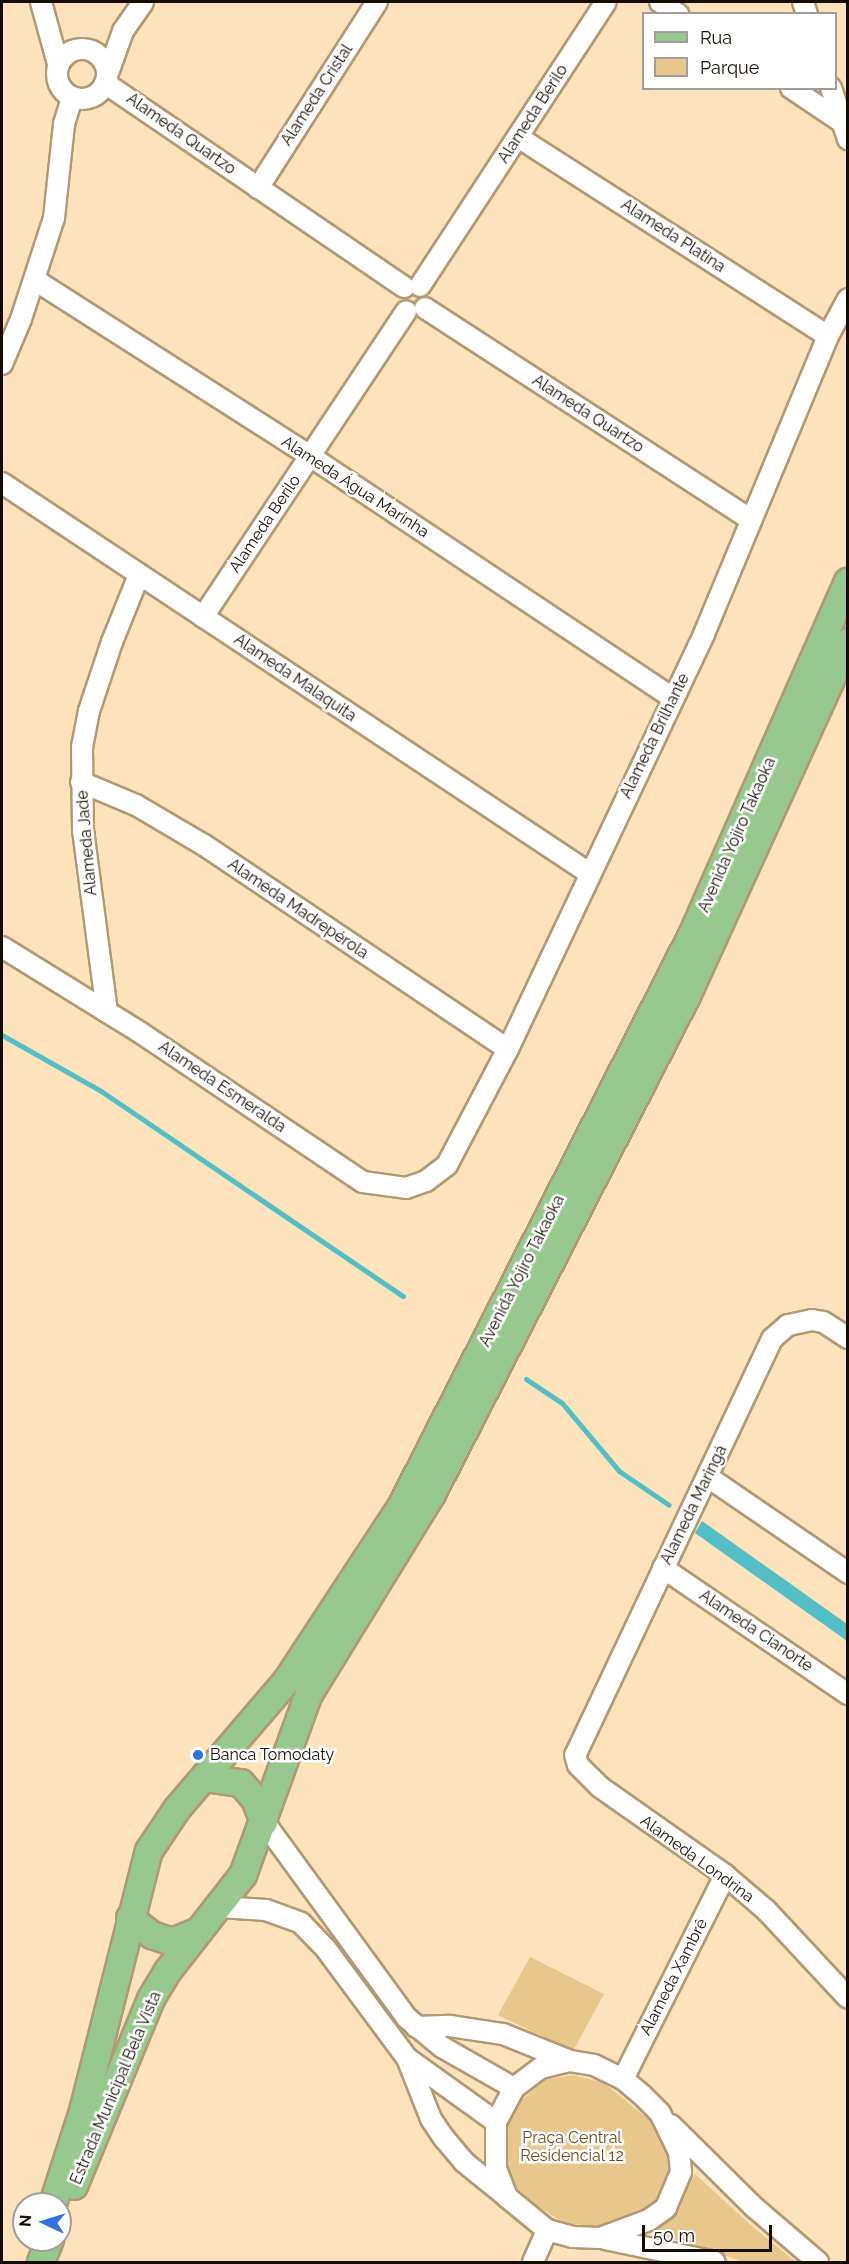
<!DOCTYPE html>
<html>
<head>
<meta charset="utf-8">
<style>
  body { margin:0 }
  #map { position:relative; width:849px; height:2264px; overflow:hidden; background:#fce3bb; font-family:Raleway,sans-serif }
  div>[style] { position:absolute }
  .green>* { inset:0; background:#e8c68c }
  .water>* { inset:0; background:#53bfc5 }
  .stream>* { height:5px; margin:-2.5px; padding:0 2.5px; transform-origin:2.5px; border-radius:2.5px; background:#53bfc5 }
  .roads { filter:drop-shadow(2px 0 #b09973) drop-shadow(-2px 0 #b09973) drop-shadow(0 2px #b09973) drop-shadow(0 -2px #b09973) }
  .minor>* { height:20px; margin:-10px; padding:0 10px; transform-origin:10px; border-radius:10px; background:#fff }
  .minor>.ring { margin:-10px; padding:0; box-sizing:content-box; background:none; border:20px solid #fff; border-radius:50% }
  .major>* { height:26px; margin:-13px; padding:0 13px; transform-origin:13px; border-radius:13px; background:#97c88d }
  .dots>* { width:16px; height:16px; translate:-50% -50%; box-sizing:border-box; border:3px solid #fff; border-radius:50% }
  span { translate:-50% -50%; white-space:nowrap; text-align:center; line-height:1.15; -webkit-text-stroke:5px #fff; paint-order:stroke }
  .street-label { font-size:16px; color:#140c01 }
  .poi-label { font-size:16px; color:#140c01 }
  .left { translate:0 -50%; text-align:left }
  .park-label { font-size:16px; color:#694e1a }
  .frame { position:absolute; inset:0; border:3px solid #140c01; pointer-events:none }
  .legend { position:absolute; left:642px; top:12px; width:195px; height:78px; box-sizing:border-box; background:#fff; border:2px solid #a19e99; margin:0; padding:8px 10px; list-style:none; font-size:18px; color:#140c01 }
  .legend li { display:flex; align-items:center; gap:12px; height:30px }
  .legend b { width:30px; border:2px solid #a19e99 }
  .north { position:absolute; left:12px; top:2192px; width:60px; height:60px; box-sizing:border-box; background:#fff; border:2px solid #a19e99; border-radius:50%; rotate:274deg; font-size:16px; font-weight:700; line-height:24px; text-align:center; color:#140c01 }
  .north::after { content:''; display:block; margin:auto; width:21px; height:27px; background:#3171df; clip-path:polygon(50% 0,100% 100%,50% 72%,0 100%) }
  .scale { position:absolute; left:642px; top:2225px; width:130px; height:27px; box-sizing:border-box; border:3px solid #140c01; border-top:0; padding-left:8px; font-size:18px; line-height:21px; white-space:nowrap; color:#140c01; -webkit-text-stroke:4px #fff; paint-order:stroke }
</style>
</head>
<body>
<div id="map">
  <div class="green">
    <div style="clip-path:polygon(530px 1957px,604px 1994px,573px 2051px,498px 2015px)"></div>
    <div style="clip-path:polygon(573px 2075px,604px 2083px,659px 2128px,674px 2160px,663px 2200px,649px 2212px,607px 2228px,565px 2223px,517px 2194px,505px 2177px,502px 2126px,509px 2111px,545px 2080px)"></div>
    <div style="clip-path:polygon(695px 2174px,753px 2227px,796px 2262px,744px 2262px,652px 2232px,675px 2212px)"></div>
  </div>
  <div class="water">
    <div style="clip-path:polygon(702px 1521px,847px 1624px,847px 1641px,695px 1533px)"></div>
  </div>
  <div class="stream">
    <div style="left:2px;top:1035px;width:114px;rotate:29.5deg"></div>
    <div style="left:101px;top:1091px;width:365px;rotate:34.2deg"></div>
    <div style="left:526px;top:1379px;width:43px;rotate:33.7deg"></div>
    <div style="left:562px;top:1403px;width:89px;rotate:50deg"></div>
    <div style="left:619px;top:1471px;width:60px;rotate:34.2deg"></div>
  </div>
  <div class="roads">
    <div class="minor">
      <div style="left:41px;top:2px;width:64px;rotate:74.7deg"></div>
      <div style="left:660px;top:2px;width:22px;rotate:34deg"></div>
      <div style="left:803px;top:2px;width:13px;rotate:72deg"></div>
      <div class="ring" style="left:57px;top:49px;width:30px;height:30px"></div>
      <div style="left:107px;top:76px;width:48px;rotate:-70.4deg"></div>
      <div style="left:123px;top:31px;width:35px;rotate:-55deg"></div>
      <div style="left:105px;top:83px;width:362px;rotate:34.3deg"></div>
      <div style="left:791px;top:88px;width:61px;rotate:33.7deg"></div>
      <div style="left:831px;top:88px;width:54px;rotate:71.6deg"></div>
      <div style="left:518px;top:137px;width:368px;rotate:32.7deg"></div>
      <div style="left:258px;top:188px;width:221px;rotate:-57.4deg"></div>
      <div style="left:35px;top:280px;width:326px;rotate:32.6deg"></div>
      <div style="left:310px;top:456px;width:436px;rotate:33.7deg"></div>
      <div style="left:420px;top:286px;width:339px;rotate:-56.8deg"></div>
      <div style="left:425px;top:308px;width:389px;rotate:33deg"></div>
      <div style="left:2px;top:364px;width:49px;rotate:-67.1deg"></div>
      <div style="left:21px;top:319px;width:106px;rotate:-71.9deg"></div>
      <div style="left:54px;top:218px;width:95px;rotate:-83.9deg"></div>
      <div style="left:64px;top:124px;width:28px;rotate:-73deg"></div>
      <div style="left:2px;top:483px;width:705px;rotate:33.6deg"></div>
      <div style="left:203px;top:617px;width:367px;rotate:-56.4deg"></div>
      <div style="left:81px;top:782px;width:60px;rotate:22.7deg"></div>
      <div style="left:136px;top:805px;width:79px;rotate:30.5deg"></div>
      <div style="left:204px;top:845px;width:366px;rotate:33.9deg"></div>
      <div style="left:2px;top:947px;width:163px;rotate:31.7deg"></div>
      <div style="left:141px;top:1033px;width:267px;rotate:33.9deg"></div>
      <div style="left:363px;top:1182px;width:43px;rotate:7.9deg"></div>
      <div style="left:406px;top:1188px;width:21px;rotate:-19deg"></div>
      <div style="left:426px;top:1181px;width:26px;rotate:-37deg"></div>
      <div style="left:447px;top:1165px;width:131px;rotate:-62.3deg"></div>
      <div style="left:508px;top:1049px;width:459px;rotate:-64.7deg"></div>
      <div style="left:704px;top:634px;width:323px;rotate:-67.4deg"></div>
      <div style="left:828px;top:336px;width:42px;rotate:-61.6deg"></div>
      <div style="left:107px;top:1012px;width:184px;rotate:-97.5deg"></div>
      <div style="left:83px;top:830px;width:83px;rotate:-90.7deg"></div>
      <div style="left:82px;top:747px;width:37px;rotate:-79deg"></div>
      <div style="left:89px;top:711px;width:73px;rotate:-71.6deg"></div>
      <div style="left:112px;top:642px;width:72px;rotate:-68.1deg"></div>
      <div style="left:848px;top:1338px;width:30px;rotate:-147deg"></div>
      <div style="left:823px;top:1322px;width:11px;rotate:-170deg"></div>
      <div style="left:812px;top:1320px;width:25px;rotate:168deg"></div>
      <div style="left:788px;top:1325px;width:21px;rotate:139deg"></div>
      <div style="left:772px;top:1339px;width:460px;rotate:115.3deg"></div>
      <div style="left:575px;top:1755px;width:10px;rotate:73deg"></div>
      <div style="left:578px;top:1765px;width:31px;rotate:45deg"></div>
      <div style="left:600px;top:1787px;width:153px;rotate:35.1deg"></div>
      <div style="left:725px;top:1875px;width:54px;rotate:40.5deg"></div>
      <div style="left:766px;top:1910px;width:120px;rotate:47deg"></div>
      <div style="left:708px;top:1477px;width:170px;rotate:34.4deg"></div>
      <div style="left:663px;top:1568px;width:224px;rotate:34.3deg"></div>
      <div style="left:264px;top:1822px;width:243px;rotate:53.9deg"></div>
      <div style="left:407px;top:2018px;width:45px;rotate:39.6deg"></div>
      <div style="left:442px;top:2047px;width:83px;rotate:29.7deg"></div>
      <div style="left:220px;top:1907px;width:46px;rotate:3.7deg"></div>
      <div style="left:266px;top:1910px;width:37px;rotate:20deg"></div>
      <div style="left:301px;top:1923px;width:36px;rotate:46deg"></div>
      <div style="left:326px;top:1949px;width:136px;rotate:53.4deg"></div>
      <div style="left:407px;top:2058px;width:110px;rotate:35.7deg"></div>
      <div style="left:416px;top:2027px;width:34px;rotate:-2deg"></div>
      <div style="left:450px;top:2026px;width:54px;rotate:8.6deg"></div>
      <div style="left:503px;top:2034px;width:72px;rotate:21.9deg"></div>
      <div style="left:407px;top:2058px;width:66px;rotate:68.5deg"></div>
      <div style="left:431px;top:2119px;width:23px;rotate:56deg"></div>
      <div style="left:444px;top:2138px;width:31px;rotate:50deg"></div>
      <div style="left:464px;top:2162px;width:54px;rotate:39deg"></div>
      <div style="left:570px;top:2061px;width:24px;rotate:9deg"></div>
      <div style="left:594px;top:2065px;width:32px;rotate:26deg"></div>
      <div style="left:623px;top:2079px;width:25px;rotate:40deg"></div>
      <div style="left:642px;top:2095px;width:25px;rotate:45deg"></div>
      <div style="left:660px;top:2113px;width:43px;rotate:64deg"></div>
      <div style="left:679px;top:2152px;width:20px;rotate:84deg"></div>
      <div style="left:681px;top:2172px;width:39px;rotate:113deg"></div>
      <div style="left:666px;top:2208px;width:21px;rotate:145deg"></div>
      <div style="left:649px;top:2220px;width:52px;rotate:159.8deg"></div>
      <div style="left:600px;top:2238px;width:27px;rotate:-178deg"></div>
      <div style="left:573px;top:2237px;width:27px;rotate:-165deg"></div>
      <div style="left:547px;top:2230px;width:52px;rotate:-140.5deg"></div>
      <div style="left:507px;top:2197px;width:31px;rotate:-111deg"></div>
      <div style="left:496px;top:2168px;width:46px;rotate:-90deg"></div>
      <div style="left:496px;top:2122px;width:38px;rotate:-62deg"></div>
      <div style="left:514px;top:2088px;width:34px;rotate:-37deg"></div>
      <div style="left:541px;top:2068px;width:30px;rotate:-14deg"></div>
      <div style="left:623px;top:2079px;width:228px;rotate:-63.4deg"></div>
      <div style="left:671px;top:2125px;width:118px;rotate:44.7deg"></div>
      <div style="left:755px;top:2208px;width:83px;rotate:40.6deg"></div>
      <div style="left:605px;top:2239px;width:112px;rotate:11.8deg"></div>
      <div style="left:533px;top:2262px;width:35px;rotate:-66deg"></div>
    </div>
    <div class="major">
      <div style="left:204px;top:1778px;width:37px;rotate:8deg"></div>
      <div style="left:241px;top:1783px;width:21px;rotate:49deg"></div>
      <div style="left:255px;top:1799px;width:25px;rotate:69deg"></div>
      <div style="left:130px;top:1918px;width:28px;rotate:38deg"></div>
      <div style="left:152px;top:1935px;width:21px;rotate:19deg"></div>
      <div style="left:172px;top:1942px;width:29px;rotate:-22deg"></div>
      <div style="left:74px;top:2186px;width:202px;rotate:-67.6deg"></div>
      <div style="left:151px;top:1999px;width:33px;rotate:-59deg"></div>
      <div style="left:168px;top:1971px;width:122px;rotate:-52deg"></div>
      <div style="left:243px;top:1875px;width:193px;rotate:-70deg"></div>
      <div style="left:309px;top:1694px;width:235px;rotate:-58.4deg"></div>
      <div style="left:432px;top:1494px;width:559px;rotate:-62.89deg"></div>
      <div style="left:687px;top:996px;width:389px;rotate:-65.5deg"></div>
      <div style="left:53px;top:2204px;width:98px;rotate:-72.1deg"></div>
      <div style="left:83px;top:2111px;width:268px;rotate:-75.8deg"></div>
      <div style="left:149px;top:1851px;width:50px;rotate:-56.3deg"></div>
      <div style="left:177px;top:1809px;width:167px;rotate:-49.4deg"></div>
      <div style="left:286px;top:1682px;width:209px;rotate:-56.7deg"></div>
      <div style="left:401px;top:1507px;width:642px;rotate:-63.04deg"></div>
      <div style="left:692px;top:935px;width:386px;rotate:-66.2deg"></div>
      <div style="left:41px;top:2262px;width:24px;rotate:-68deg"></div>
    </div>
  </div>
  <div class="dots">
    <div style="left:198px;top:1755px;background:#3171df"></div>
  </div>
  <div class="street-label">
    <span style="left:317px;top:95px;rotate:-57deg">Alameda Cristal</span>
    <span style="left:533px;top:114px;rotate:-57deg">Alameda Berilo</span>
    <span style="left:181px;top:134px;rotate:35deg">Alameda Quartzo</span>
    <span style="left:673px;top:236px;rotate:33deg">Alameda Platina</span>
    <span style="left:588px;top:414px;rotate:33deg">Alameda Quartzo</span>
    <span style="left:355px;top:487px;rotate:33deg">Alameda Água Marinha</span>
    <span style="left:265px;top:524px;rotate:-56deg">Alameda Berilo</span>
    <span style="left:295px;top:678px;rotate:34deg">Alameda Malaquita</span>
    <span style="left:655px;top:736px;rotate:-64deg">Alameda Brilhante</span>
    <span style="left:737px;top:835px;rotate:-66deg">Avenida Yojiro Takaoka</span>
    <span style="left:87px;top:843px;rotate:-95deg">Alameda Jade</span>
    <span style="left:298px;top:909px;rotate:34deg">Alameda Madrepérola</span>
    <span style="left:222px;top:1087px;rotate:34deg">Alameda Esmeralda</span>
    <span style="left:522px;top:1271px;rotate:-63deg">Avenida Yojiro Takaoka</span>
    <span style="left:694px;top:1505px;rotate:-64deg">Alameda Maringá</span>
    <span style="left:756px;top:1631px;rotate:34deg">Alameda Cianorte</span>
    <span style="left:697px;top:1859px;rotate:36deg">Alameda Londrina</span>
    <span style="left:674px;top:1977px;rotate:-63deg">Alameda Xambrê</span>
    <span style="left:116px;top:2088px;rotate:-67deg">Estrada Municipal Bela Vista</span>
  </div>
  <div class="poi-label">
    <span class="left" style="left:210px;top:1755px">Banca Tomodaty</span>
  </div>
  <div class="park-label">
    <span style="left:572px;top:2147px">Praça Central<br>Residencial 12</span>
  </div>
  <div class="frame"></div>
  <ul class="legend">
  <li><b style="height:8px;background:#97c88d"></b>Rua</li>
  <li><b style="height:16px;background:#e8c68c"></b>Parque</li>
  </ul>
  <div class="north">N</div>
  <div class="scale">50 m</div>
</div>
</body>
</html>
